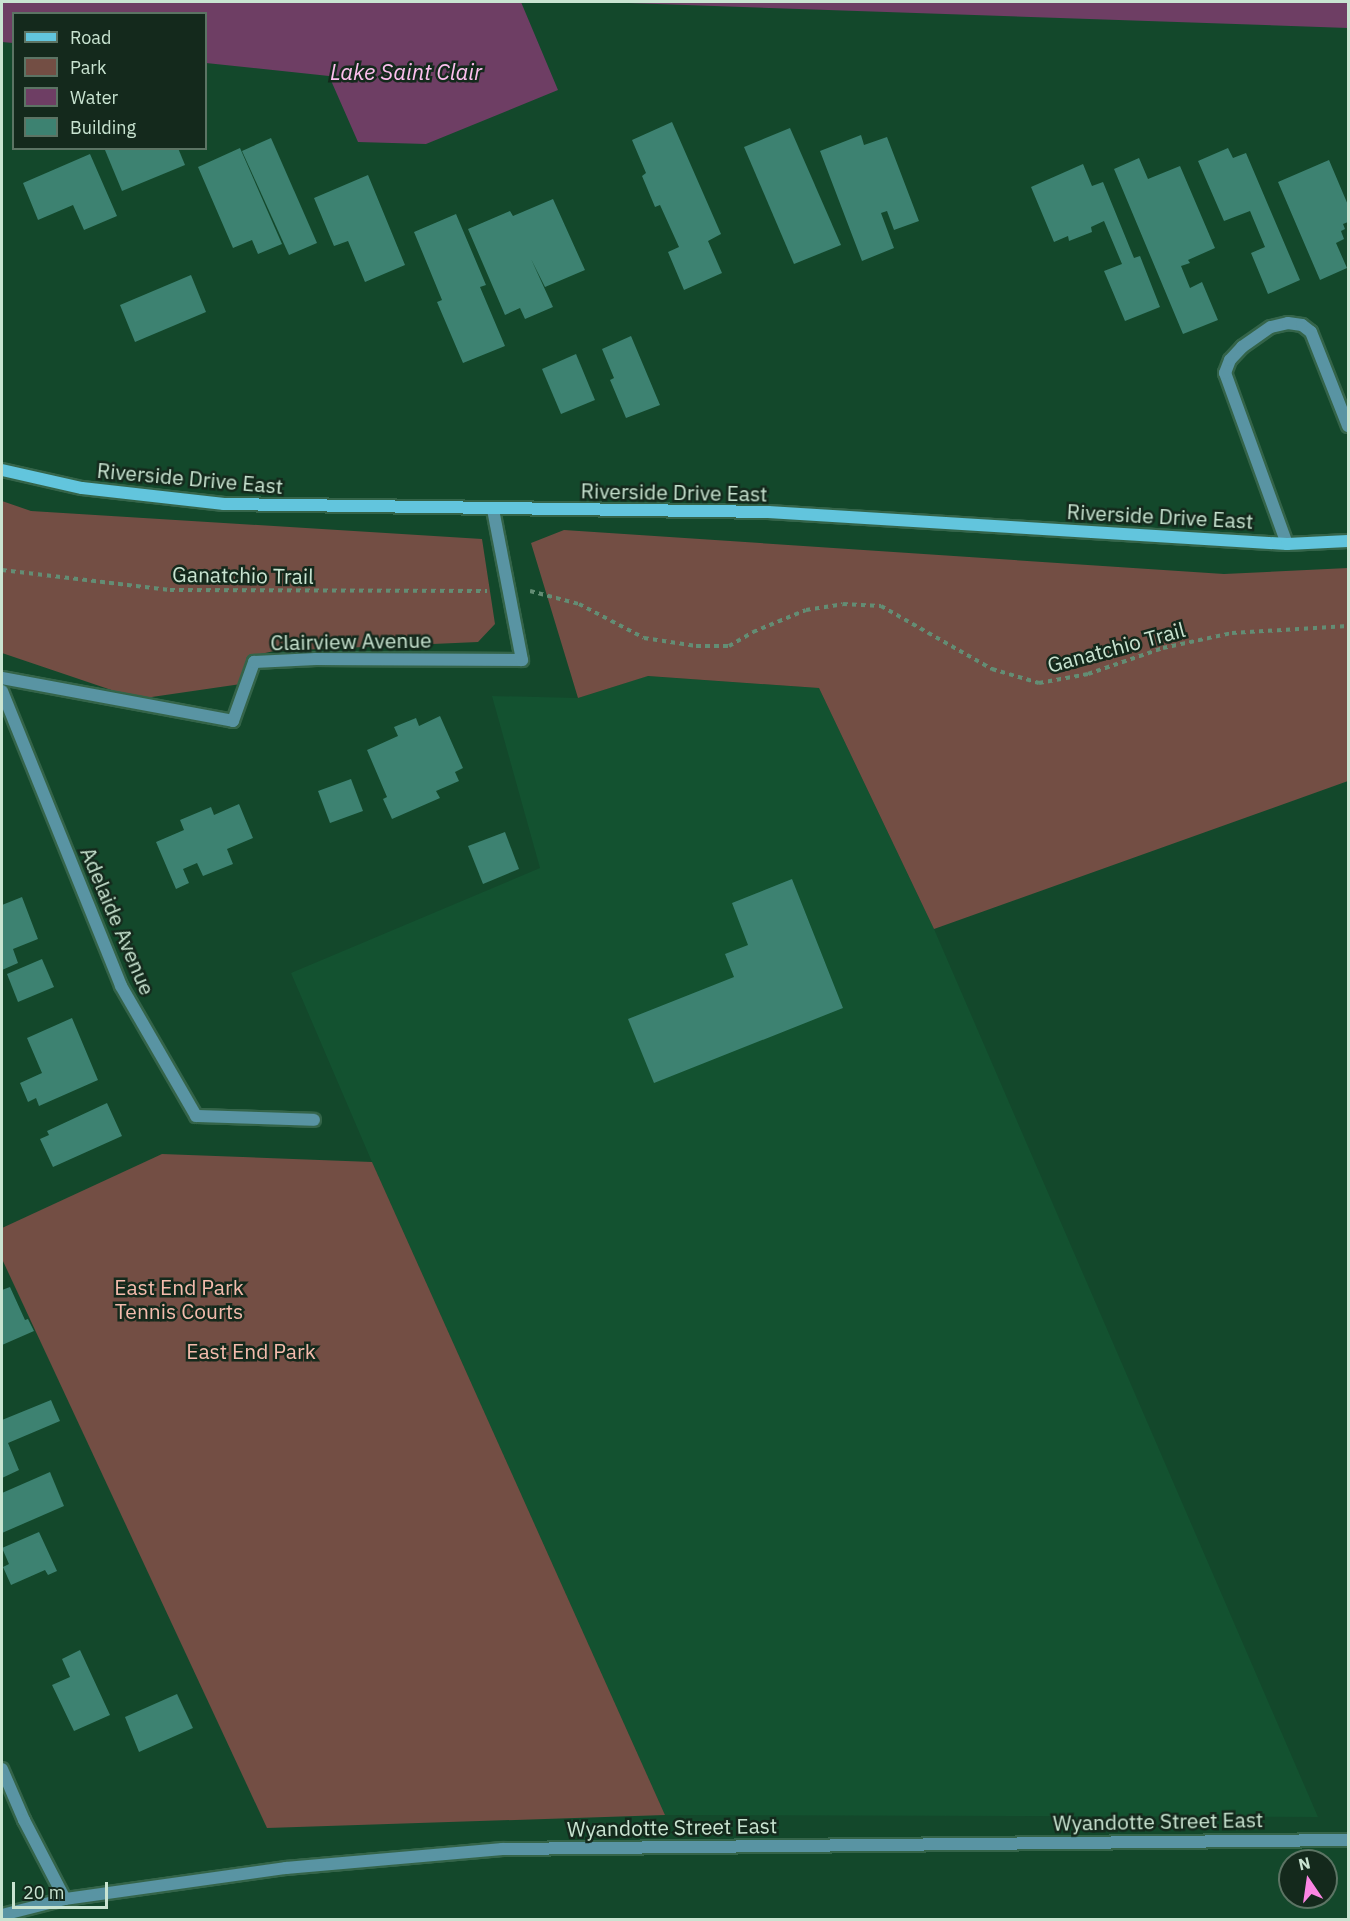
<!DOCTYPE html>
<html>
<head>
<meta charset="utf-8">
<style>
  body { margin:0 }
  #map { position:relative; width:1350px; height:1921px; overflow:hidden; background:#13482b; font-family:"IBM Plex Sans",sans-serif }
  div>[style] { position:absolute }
  .built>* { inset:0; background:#135230 }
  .green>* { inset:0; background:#734e44 }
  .water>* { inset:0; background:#6e3e64 }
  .building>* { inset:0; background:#3d8271 }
  .path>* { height:4px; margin-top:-2px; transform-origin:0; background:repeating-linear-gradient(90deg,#638d74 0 4.5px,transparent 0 9px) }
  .roads { filter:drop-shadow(2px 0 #346449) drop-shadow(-2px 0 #346449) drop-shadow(0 2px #346449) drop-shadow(0 -2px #346449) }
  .service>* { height:12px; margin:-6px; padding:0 6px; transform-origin:6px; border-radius:6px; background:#5994a3 }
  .minor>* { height:12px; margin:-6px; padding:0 6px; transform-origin:6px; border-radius:6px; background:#5994a3 }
  .tertiary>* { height:12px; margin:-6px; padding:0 6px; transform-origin:6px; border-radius:6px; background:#5994a3 }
  .secondary>* { height:12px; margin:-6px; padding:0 6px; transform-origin:6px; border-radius:6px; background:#62c5dd }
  span { translate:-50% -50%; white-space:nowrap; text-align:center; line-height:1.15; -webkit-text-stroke:5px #14291c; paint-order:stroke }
  .street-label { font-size:21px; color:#c9e4d1 }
  .park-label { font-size:21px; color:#f4bcad }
  .water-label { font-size:22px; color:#fdc0ee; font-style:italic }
  .frame { position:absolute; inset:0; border:3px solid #c9e4d1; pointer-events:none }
  .legend { position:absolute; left:12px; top:12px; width:195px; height:138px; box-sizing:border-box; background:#14291c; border:2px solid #5c7464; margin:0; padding:8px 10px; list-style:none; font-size:18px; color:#c9e4d1 }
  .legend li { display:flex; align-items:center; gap:12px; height:30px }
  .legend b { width:30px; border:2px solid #5c7464 }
  .north { position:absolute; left:1278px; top:1849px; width:60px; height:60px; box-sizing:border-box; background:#14291c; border:2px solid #5c7464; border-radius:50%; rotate:347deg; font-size:16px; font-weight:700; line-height:24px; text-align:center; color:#c9e4d1 }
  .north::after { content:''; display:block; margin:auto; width:21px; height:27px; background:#fc86e4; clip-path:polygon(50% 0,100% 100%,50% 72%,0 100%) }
  .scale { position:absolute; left:12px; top:1882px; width:96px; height:27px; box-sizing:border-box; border:3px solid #c9e4d1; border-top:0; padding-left:8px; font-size:18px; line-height:21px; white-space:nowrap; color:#c9e4d1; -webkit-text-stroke:4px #14291c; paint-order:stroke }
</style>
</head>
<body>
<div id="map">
  <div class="built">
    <div style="clip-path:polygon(647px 676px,819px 688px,934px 929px,1318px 1817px,665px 1815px,372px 1162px,291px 973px,540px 868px,492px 696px,578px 698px)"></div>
  </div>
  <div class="green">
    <div style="clip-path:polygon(2px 501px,31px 511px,482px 539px,495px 624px,478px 642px,274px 651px,247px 657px,241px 684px,138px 699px,2px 653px)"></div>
    <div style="clip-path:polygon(564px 530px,1224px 574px,1348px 568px,1348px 781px,934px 929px,819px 688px,648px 676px,578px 698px,531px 543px)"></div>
    <div style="clip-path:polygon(162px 1154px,372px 1162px,665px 1815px,267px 1828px,2px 1259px,2px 1228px)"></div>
  </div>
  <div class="water">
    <div style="clip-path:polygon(2px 2px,521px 2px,558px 90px,426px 144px,358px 142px,329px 76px,206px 63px,206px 14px,14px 14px,13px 43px,2px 42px)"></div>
    <div style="clip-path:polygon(600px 2px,1348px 2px,1348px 28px)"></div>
  </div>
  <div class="building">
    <div style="clip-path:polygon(672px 122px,721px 234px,708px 241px,722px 273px,684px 290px,668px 252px,679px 247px,660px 205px,655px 207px,642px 176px,646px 173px,632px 140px)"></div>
    <div style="clip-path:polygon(790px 128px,841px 245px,794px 264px,744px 147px)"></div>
    <div style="clip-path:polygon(861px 135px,864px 145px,887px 137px,919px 221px,894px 230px,887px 211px,881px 213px,894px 248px,862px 261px,820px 151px)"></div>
    <div style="clip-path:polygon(271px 138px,317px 243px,289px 255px,242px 151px)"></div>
    <div style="clip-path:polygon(109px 148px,178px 148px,185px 165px,122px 191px,105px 150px)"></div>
    <div style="clip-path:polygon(240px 148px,282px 244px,258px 254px,252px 240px,233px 248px,198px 167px)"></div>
    <div style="clip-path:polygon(1228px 148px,1233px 158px,1246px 153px,1300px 280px,1268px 294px,1251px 253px,1265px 247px,1250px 211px,1224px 221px,1198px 161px)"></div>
    <div style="clip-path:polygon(90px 154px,117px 216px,84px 230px,73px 205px,38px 220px,23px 183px)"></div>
    <div style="clip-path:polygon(1139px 158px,1148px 179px,1180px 166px,1215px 248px,1188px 260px,1190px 263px,1181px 266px,1190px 288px,1202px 282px,1218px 320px,1183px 334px,1114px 169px)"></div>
    <div style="clip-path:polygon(1329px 160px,1348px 205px,1348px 222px,1343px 224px,1345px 229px,1341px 231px,1344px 239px,1336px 243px,1347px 268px,1320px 280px,1278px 182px)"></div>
    <div style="clip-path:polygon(1083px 164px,1092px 186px,1103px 182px,1134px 258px,1140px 256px,1160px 307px,1125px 321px,1104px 271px,1122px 264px,1104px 221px,1091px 227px,1092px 232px,1069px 241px,1068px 236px,1054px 242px,1031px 187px)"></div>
    <div style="clip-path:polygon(368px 175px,405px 265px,365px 282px,348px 241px,334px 246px,314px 198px)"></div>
    <div style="clip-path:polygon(553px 199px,585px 270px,545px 287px,531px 259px,553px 307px,525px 319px,520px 308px,505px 315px,468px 229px,510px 211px,513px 216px)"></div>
    <div style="clip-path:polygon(456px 214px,486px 285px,480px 287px,505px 346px,463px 363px,437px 302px,442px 300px,414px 232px)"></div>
    <div style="clip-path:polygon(191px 275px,206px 312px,135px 342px,120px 305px)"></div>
    <div style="clip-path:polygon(631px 336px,660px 405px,626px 418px,610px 380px,614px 378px,602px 349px)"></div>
    <div style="clip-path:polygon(576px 354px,595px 400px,561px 414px,542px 369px)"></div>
    <div style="clip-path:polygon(440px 716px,463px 768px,455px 772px,459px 781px,436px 791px,440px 798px,392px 819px,383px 799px,387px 797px,367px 750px,398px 736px,394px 727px,416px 718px,419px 726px)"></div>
    <div style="clip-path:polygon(351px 779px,363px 811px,330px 823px,318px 791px)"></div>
    <div style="clip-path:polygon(239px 804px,253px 838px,227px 849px,233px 864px,203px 876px,197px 863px,183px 869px,189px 883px,176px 889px,156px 842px,184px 830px,180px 820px,211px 807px,214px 815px)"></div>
    <div style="clip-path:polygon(505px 832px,519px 869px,483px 884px,468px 846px)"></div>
    <div style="clip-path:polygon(792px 879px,843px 1008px,654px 1083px,628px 1019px,734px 977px,725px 954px,748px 945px,732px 903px)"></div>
    <div style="clip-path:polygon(22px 897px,38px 939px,13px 949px,18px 963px,2px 970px,2px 905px)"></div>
    <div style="clip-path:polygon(42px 959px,54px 987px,18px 1002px,7px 974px)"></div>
    <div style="clip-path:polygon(72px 1018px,98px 1080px,39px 1106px,36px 1098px,28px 1102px,20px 1083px,42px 1073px,27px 1038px)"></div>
    <div style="clip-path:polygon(107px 1103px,122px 1136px,53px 1167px,40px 1139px,49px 1135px,47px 1131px)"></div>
    <div style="clip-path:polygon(10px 1287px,25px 1320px,28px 1319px,34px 1331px,2px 1345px,2px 1290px)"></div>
    <div style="clip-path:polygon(51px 1400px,60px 1421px,8px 1443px,19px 1470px,2px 1478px,2px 1420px)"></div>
    <div style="clip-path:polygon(50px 1472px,64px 1506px,2px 1533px,2px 1493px)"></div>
    <div style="clip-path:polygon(39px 1532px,57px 1571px,48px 1575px,45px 1570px,11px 1585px,3px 1567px,9px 1564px,2px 1548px)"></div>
    <div style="clip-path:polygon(80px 1650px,110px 1715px,74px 1731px,52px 1685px,70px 1677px,62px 1659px)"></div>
    <div style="clip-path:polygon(177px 1694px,193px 1728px,139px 1752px,125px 1717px)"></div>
  </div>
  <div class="path">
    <div style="left:2px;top:570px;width:169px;rotate:6.8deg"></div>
    <div style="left:170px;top:590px;width:317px;rotate:0.2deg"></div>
    <div style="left:530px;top:591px;width:51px;rotate:14.9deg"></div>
    <div style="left:579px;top:604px;width:73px;rotate:27.6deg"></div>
    <div style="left:644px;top:638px;width:53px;rotate:8.7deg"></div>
    <div style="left:696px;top:646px;width:33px"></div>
    <div style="left:729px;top:646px;width:28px;rotate:-30deg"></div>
    <div style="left:753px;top:632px;width:57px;rotate:-22.5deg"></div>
    <div style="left:806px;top:610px;width:37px;rotate:-9deg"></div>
    <div style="left:843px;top:604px;width:38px;rotate:3deg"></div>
    <div style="left:881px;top:606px;width:128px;rotate:29.6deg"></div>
    <div style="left:992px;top:669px;width:49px;rotate:16.6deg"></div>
    <div style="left:1039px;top:683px;width:50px;rotate:-10.4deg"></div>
    <div style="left:1088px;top:674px;width:79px;rotate:-19.1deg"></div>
    <div style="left:1163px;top:648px;width:71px;rotate:-12.3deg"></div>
    <div style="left:1232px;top:633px;width:116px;rotate:-3.5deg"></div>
  </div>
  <div class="roads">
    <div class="service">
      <div style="left:1287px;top:544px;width:182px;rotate:-109.9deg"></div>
      <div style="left:1225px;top:373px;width:14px;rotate:-69deg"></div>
      <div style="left:1230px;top:360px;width:18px;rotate:-47deg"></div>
      <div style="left:1242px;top:347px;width:35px;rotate:-35deg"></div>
      <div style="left:1271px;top:327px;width:17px;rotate:-13deg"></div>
      <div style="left:1288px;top:323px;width:14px;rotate:8deg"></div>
      <div style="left:1302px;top:325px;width:11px;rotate:38deg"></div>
      <div style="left:1311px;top:332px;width:101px;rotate:68.5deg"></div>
    </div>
    <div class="minor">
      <div style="left:2px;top:678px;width:235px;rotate:10.5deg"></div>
      <div style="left:233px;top:721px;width:63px;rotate:-70.4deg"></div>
      <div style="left:254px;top:662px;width:62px;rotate:-2.8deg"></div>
      <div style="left:316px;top:659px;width:206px;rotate:0.3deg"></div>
      <div style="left:522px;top:660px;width:153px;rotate:-100.9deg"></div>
      <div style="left:2px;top:691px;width:318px;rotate:68deg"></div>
      <div style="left:121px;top:986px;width:150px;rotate:60deg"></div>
      <div style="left:196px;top:1116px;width:118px;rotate:1.9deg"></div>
      <div style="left:2px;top:1769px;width:56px;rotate:66.7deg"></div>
      <div style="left:24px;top:1820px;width:89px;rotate:62.6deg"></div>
    </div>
    <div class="tertiary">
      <div style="left:2px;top:1915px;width:65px;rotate:-14.3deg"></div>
      <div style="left:65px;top:1899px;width:223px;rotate:-8deg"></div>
      <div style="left:286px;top:1868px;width:217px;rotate:-5deg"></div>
      <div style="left:502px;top:1849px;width:846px;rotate:-0.61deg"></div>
    </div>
    <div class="secondary">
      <div style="left:2px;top:470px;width:82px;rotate:12.7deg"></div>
      <div style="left:82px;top:488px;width:143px;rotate:6.4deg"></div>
      <div style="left:224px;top:504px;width:544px;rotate:0.84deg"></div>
      <div style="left:768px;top:512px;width:520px;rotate:3.53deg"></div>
      <div style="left:1287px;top:544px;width:61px;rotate:-2.8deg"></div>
    </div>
  </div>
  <div class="street-label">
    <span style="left:190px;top:478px;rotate:5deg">Riverside Drive East</span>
    <span style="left:674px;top:492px;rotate:1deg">Riverside Drive East</span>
    <span style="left:1160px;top:516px;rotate:3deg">Riverside Drive East</span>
    <span style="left:243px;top:575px;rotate:1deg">Ganatchio Trail</span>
    <span style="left:351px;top:641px;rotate:-1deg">Clairview Avenue</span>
    <span style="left:1116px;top:647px;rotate:-15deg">Ganatchio Trail</span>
    <span style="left:118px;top:921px;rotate:67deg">Adelaide Avenue</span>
    <span style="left:1158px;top:1821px;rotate:-1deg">Wyandotte Street East</span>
    <span style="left:672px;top:1827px;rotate:-1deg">Wyandotte Street East</span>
  </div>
  <div class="park-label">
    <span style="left:179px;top:1299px">East End Park<br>Tennis Courts</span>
    <span style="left:251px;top:1351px">East End Park</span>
  </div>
  <div class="water-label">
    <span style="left:406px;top:72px">Lake Saint Clair</span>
  </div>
  <div class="frame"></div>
  <ul class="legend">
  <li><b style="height:8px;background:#62c5dd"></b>Road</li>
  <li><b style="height:16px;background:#734e44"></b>Park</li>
  <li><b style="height:16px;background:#6e3e64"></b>Water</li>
  <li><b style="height:16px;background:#3d8271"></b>Building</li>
  </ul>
  <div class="north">N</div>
  <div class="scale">20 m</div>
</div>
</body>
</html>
